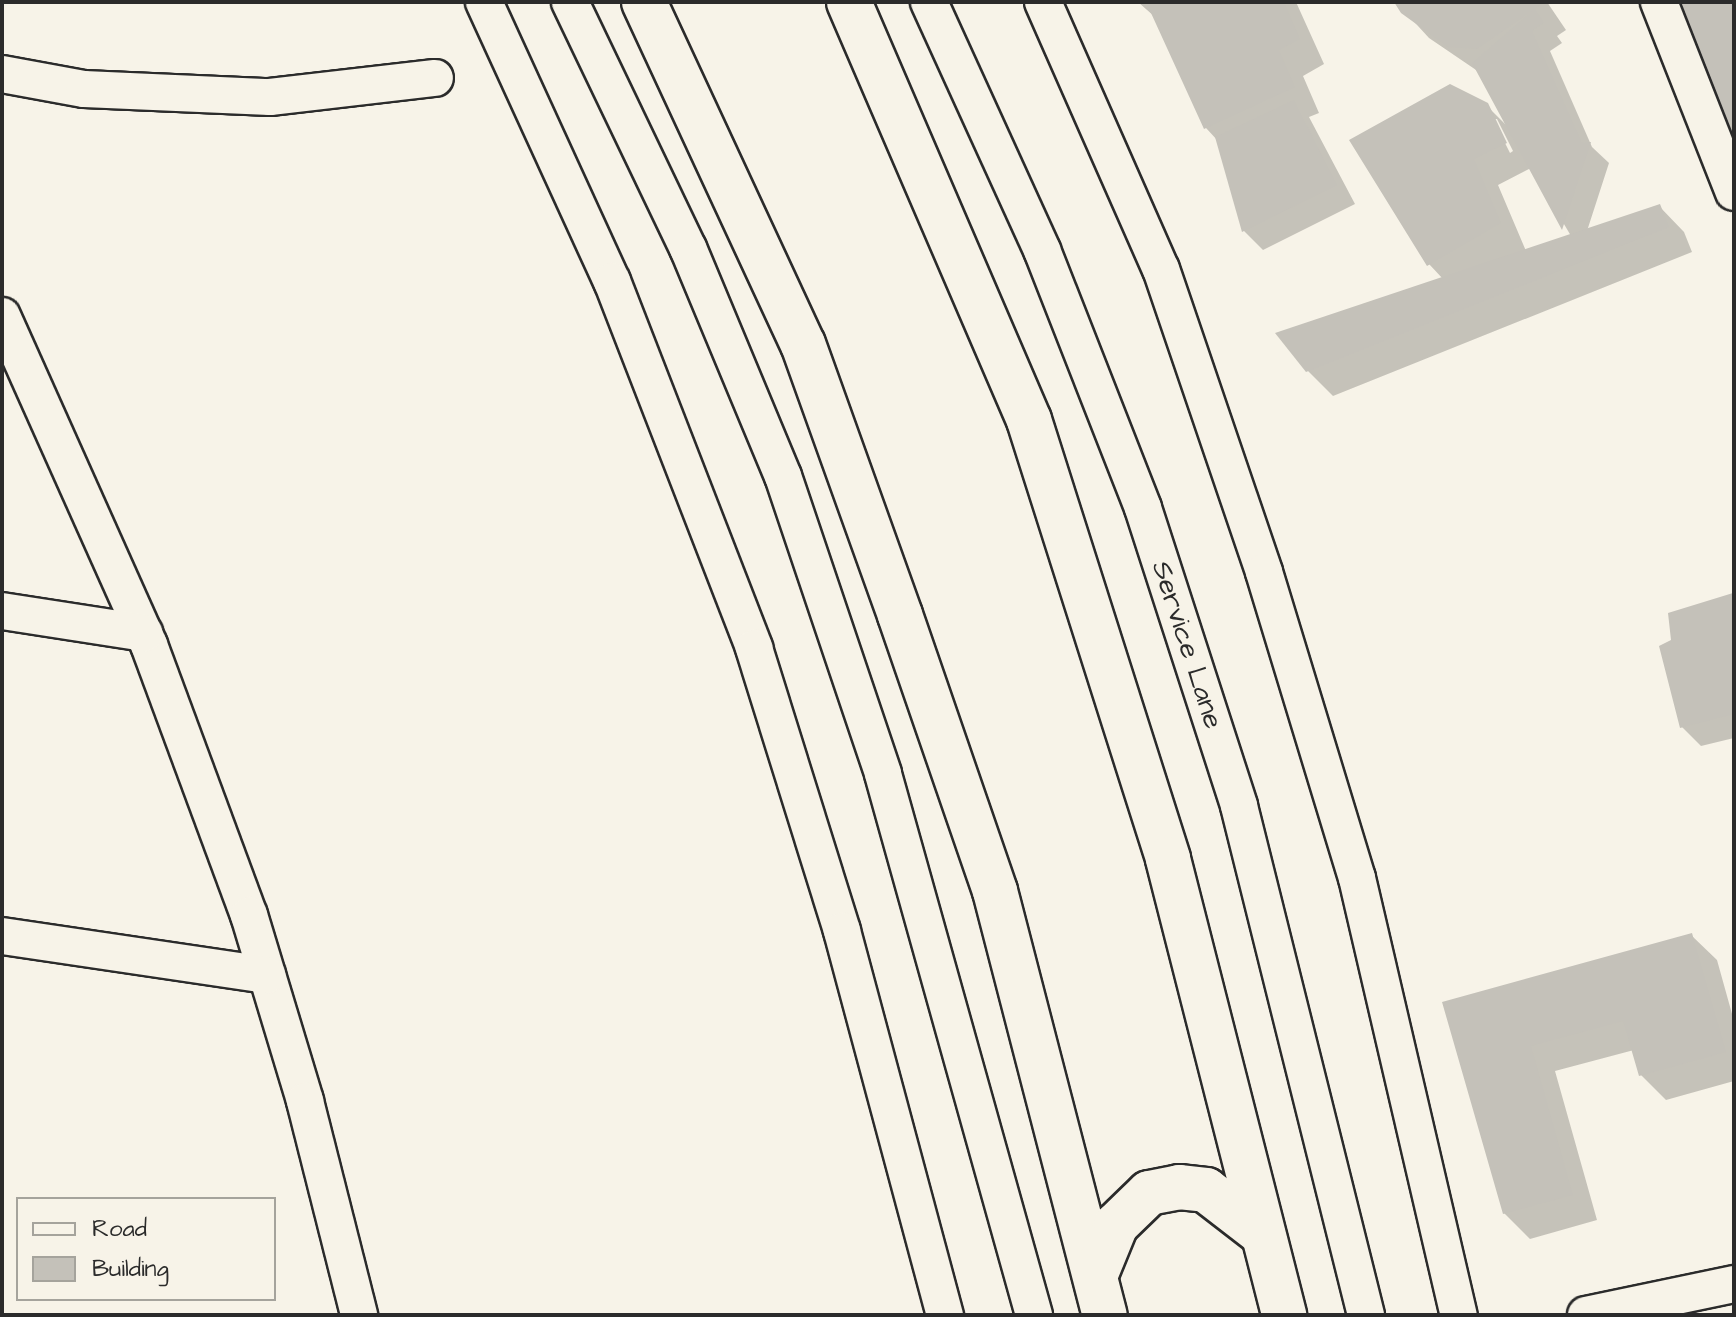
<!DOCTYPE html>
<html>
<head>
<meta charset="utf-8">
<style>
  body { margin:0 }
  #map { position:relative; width:1736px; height:1317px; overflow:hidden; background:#f7f3e8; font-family:"Architects Daughter",sans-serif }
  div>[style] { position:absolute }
  .shadow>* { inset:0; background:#0003 }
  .building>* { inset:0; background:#c4c1b9 }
  .roads { filter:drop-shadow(2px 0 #2b2b2b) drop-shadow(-2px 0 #2b2b2b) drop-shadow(0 2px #2b2b2b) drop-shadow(0 -2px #2b2b2b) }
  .minor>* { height:36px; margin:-18px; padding:0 18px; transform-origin:18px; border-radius:18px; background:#f7f3e8 }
  .major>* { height:44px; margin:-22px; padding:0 22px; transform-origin:22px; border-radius:22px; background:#f7f3e8 }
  span { translate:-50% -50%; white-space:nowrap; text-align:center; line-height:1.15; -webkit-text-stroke:7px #f7f3e8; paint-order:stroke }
  .street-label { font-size:28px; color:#2b2b2b }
  .frame { position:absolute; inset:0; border:4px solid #2b2b2b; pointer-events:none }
  .legend { position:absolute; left:16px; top:1197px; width:260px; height:104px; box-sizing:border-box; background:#f7f3e8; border:2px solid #a5a39c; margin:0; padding:10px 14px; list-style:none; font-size:24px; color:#2b2b2b }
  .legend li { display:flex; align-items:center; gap:16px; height:40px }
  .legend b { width:40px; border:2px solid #a5a39c }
</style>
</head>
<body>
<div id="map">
  <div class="shadow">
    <div style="clip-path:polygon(1138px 2px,1296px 2px,1324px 64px,1303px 76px,1319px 113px,1309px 117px,1355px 204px,1263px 250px,1244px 231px,1218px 141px,1206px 128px,1155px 17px)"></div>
    <div style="clip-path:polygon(evenodd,1396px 2px,1547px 2px,1566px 30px,1557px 36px,1562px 43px,1550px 51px,1592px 147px,1609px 163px,1587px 231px,1659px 206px,1684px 232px,1692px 252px,1333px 396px,1307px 370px,1443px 279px,1429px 264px,1486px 105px,1506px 125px,1479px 72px,1429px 38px,1396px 2px,1493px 119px,1497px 119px,1513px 151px,1510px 153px,1493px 119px,1396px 2px,1531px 168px,1571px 236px,1526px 251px,1498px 185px,1531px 168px)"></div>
    <div style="clip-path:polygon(1686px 2px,1734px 2px,1734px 138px,1722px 126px)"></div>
    <div style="clip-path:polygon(1732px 595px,1734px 738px,1701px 746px,1682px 727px)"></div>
    <div style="clip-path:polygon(1691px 935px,1717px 960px,1734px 1021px,1734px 1081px,1666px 1100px,1641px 1075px,1634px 1050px,1555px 1071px,1597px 1220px,1530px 1239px,1504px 1213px,1445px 1003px)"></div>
  </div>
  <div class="building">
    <div style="clip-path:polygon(1139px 2px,1284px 2px,1300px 39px,1279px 50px,1295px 87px,1204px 129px,1151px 13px)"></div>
    <div style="clip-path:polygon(1394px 2px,1545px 2px,1535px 9px,1544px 23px,1532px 31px,1582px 143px,1591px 142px,1562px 230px,1472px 63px,1532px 11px,1477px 49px,1448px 47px,1401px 13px)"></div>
    <div style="clip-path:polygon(1682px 2px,1734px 2px,1734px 119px,1720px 127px,1669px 10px)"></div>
    <div style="clip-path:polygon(1450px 84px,1488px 103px,1507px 143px,1474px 159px,1501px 223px,1427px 266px,1349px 140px)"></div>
    <div style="clip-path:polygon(1294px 100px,1337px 185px,1242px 232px,1215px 137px)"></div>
    <div style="clip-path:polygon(1660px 204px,1669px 227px,1306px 372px,1275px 333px)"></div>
    <div style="clip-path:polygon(1733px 593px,1734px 714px,1680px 728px,1659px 646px,1671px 640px,1668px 613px)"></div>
    <div style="clip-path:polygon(1692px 933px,1726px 1052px,1639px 1076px,1623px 1021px,1531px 1046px,1573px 1195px,1503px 1214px,1442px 1002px)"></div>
  </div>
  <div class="roads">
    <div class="minor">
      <div style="left:484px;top:2px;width:307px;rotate:65.4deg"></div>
      <div style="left:612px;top:281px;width:394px;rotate:68.8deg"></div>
      <div style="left:754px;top:648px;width:296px;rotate:72.7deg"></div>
      <div style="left:842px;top:931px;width:398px;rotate:75deg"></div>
      <div style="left:570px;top:2px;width:273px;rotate:64.4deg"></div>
      <div style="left:688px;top:248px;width:247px;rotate:67.4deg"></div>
      <div style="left:783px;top:476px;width:314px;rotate:71.4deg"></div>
      <div style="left:883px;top:774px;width:562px;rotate:74.4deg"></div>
      <div style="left:929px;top:2px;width:273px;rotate:65.5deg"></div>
      <div style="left:1042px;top:250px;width:277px;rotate:68.6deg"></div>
      <div style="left:1143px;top:508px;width:313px;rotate:72.1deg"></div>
      <div style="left:1239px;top:806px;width:525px;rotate:75.99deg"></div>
      <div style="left:1043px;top:2px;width:292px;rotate:66.2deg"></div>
      <div style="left:1161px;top:269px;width:320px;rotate:71.2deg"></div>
      <div style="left:1264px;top:572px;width:320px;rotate:73.1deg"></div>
      <div style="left:1357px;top:878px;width:449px;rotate:76.9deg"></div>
      <div style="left:1659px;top:2px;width:204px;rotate:68.5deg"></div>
      <div style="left:2px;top:74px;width:83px;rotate:10.4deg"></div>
      <div style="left:84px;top:89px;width:186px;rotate:2.5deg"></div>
      <div style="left:270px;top:97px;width:166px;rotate:-6.6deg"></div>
      <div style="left:2px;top:316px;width:360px;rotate:65.9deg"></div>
      <div style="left:149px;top:645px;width:288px;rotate:69.7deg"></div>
      <div style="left:249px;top:915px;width:194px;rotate:73.2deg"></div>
      <div style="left:305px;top:1101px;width:221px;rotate:75.8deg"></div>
      <div style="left:2px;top:611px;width:144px;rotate:8.8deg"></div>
      <div style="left:2px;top:936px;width:268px;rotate:8.4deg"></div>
      <div style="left:1586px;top:1315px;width:151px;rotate:-11.8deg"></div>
    </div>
    <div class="major">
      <div style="left:644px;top:2px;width:377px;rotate:65.1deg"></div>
      <div style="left:803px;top:344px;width:288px;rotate:70.3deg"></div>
      <div style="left:900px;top:615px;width:292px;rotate:71deg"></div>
      <div style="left:995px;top:891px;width:438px;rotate:75.5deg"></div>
      <div style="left:849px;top:2px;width:455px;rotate:66.7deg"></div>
      <div style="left:1029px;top:420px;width:460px;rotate:72.4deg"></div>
      <div style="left:1168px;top:859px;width:471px;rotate:75.7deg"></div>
      <div style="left:1096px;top:1274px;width:53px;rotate:-67.8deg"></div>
      <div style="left:1116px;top:1225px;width:46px;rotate:-44.1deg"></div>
      <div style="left:1149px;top:1193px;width:31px;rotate:-11deg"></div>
      <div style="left:1179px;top:1187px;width:27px;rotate:6deg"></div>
      <div style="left:1206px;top:1190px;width:72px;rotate:37.7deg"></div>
    </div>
  </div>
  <div class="street-label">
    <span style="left:1187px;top:645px;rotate:72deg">Service Lane</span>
  </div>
  <div class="frame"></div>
  <ul class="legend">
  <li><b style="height:10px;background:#f7f3e8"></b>Road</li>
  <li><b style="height:22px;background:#c4c1b9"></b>Building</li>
  </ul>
</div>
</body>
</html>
